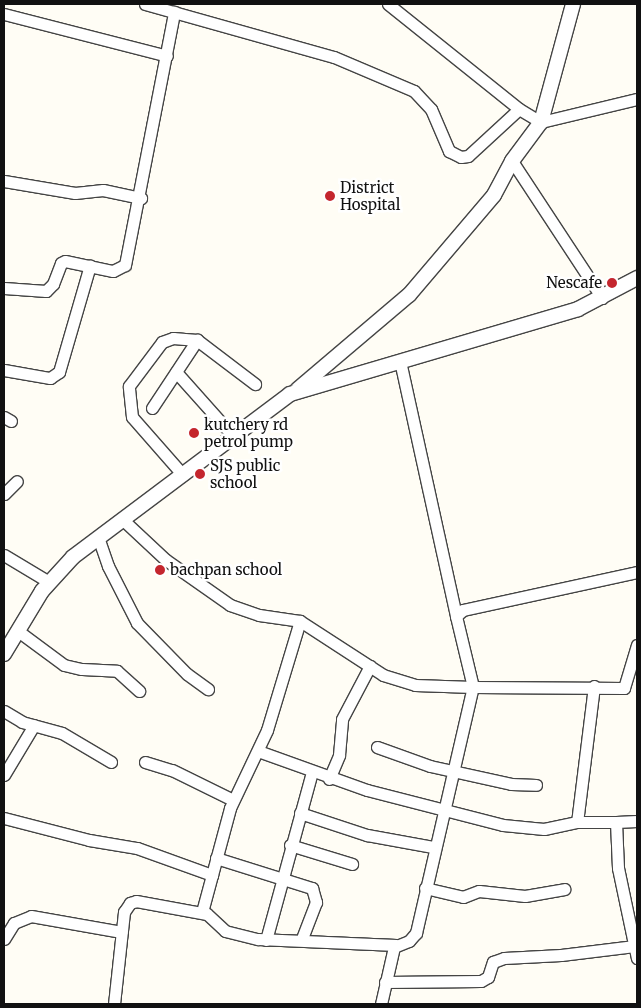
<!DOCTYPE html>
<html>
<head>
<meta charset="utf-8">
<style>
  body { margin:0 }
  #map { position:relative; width:641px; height:1008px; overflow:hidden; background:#fffdf5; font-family:Merriweather,serif }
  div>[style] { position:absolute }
  .roads { filter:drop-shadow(1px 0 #444) drop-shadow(-1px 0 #444) drop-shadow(0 1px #444) drop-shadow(0 -1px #444) }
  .minor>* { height:11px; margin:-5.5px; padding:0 5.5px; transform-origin:5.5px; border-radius:5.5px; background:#fff }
  .tertiary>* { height:14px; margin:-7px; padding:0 7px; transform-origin:7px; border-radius:7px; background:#fff }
  .dots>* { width:14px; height:14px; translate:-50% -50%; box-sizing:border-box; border:2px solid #fff; border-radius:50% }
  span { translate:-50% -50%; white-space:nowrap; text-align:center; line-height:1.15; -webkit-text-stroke:5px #fff; paint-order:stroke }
  .poi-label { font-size:15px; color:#111 }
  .left { translate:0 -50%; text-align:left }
  .right { translate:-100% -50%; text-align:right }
  .frame { position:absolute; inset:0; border:5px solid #111; pointer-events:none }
</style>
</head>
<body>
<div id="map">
  <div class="roads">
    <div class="minor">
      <div style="left:145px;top:4px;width:196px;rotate:15.7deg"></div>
      <div style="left:334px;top:57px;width:87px;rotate:23deg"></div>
      <div style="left:414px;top:91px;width:25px;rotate:47deg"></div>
      <div style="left:431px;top:109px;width:46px;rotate:66.8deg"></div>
      <div style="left:449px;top:151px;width:13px;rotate:27deg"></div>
      <div style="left:461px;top:157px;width:7px;rotate:-8deg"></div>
      <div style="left:468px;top:156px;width:69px;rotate:-42.7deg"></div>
      <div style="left:388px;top:4px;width:168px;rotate:38.7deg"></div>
      <div style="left:519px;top:109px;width:26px;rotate:31deg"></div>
      <div style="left:541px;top:122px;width:99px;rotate:-13.5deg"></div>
      <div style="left:4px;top:14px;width:168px;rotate:14.4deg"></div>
      <div style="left:512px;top:161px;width:164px;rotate:56.7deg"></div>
      <div style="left:4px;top:181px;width:72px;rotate:9.6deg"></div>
      <div style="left:75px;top:193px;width:28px;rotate:-6deg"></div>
      <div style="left:103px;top:190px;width:39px;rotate:12deg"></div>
      <div style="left:4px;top:288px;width:42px;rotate:4.1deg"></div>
      <div style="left:46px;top:291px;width:10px;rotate:-45deg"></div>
      <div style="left:53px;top:284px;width:22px;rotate:-69deg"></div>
      <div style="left:61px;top:263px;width:4px;rotate:-27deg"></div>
      <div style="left:65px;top:261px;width:49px;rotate:11.8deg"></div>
      <div style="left:113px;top:271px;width:13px;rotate:-27deg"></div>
      <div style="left:125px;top:265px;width:258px;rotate:-79deg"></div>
      <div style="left:400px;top:361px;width:261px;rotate:77.6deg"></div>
      <div style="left:4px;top:370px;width:47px;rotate:9.9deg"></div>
      <div style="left:50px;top:378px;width:11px;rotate:-34deg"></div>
      <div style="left:59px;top:372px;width:111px;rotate:-73.8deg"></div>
      <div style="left:176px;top:372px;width:87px;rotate:48.3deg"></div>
      <div style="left:152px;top:408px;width:82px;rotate:-56.5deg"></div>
      <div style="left:4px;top:417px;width:8px;rotate:30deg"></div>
      <div style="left:183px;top:475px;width:77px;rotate:-131.3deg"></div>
      <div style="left:132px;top:417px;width:31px;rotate:-96deg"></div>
      <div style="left:129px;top:386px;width:55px;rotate:-53.1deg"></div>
      <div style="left:162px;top:342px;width:12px;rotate:-20deg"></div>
      <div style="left:173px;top:338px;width:24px;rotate:5deg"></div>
      <div style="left:197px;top:340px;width:73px;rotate:37.2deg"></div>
      <div style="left:4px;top:494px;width:18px;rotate:-45deg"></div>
      <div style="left:122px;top:519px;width:60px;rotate:43deg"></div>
      <div style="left:166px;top:560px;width:78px;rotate:35.1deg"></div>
      <div style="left:230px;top:605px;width:31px;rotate:19deg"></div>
      <div style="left:259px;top:615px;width:41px;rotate:8.3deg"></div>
      <div style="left:300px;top:621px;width:99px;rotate:33deg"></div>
      <div style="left:383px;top:675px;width:34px;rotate:17deg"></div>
      <div style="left:415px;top:685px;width:58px;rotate:2deg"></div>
      <div style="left:473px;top:687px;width:73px;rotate:-103.5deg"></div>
      <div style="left:456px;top:616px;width:9px;rotate:-41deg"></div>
      <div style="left:463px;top:610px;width:178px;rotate:-12.3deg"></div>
      <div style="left:98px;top:537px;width:31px;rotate:71deg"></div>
      <div style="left:108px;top:566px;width:64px;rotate:63deg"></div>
      <div style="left:137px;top:623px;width:71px;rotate:45.6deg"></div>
      <div style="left:187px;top:674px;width:26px;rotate:36deg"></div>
      <div style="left:4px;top:555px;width:52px;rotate:31deg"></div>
      <div style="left:18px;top:631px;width:57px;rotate:36.5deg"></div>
      <div style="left:64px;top:665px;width:18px;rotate:13deg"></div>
      <div style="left:82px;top:669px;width:35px;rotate:3deg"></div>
      <div style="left:117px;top:671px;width:30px;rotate:42deg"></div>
      <div style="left:594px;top:686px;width:137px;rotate:97.1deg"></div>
      <div style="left:577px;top:822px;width:39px"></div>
      <div style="left:616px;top:822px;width:46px;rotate:87.5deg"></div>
      <div style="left:618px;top:868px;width:92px;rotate:78.1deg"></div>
      <div style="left:4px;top:711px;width:21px;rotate:31deg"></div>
      <div style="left:22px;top:722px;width:41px;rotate:15.4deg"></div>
      <div style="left:62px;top:733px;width:57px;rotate:30.6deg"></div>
      <div style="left:377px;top:747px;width:56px;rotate:19.7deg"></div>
      <div style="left:430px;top:766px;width:83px;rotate:12.5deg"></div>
      <div style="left:511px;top:784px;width:25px;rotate:2deg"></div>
      <div style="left:258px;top:751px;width:116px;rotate:19.7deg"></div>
      <div style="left:367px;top:790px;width:140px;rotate:14.4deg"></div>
      <div style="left:503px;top:825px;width:41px;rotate:5.6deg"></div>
      <div style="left:544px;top:829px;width:34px;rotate:-12deg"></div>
      <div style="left:145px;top:762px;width:28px;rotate:17deg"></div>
      <div style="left:172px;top:770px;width:68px;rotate:26.2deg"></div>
      <div style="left:4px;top:775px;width:58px;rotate:-59deg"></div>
      <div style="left:329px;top:779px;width:26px;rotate:-67deg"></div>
      <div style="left:339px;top:755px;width:36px;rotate:-85deg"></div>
      <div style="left:342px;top:719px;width:60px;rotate:-62.2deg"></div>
      <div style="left:300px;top:813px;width:71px;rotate:18.2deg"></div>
      <div style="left:367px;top:835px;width:67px;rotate:10.3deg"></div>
      <div style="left:4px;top:818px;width:88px;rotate:14.5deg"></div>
      <div style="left:89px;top:840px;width:49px;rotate:9.5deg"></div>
      <div style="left:137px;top:848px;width:80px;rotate:19.8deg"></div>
      <div style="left:616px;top:822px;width:21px;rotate:-3deg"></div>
      <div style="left:290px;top:845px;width:65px;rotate:17deg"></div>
      <div style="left:216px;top:858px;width:101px;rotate:17.4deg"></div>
      <div style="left:312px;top:888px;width:15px;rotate:74deg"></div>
      <div style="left:316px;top:902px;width:40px;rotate:111deg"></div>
      <div style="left:425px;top:888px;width:39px;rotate:13deg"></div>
      <div style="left:463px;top:897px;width:17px;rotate:-21deg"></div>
      <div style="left:479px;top:891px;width:46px;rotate:6.2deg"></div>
      <div style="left:525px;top:896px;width:40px;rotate:-10deg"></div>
      <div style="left:202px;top:912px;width:108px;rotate:-74.9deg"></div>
      <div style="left:230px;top:808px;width:86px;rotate:-64.6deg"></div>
      <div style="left:267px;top:730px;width:114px;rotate:-73.2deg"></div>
      <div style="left:4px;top:939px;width:19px;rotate:-58deg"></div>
      <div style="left:14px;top:923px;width:18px;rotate:-22deg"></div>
      <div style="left:31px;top:916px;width:92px;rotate:10deg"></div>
      <div style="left:266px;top:940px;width:174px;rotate:-74.7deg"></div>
      <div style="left:385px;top:982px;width:96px;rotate:-0.6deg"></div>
      <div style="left:481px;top:981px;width:8px;rotate:-30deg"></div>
      <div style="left:488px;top:977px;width:16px;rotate:-72deg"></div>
      <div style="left:493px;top:962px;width:12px;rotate:-20deg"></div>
      <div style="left:504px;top:958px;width:57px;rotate:-3deg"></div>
      <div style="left:561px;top:955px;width:74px;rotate:-7deg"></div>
      <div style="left:114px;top:1004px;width:93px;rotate:-83.8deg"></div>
      <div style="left:124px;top:912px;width:11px;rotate:-56deg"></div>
      <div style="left:130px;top:903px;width:6px;rotate:-18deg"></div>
      <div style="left:136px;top:901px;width:72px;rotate:10.4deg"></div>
      <div style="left:207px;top:914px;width:25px;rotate:43deg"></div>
      <div style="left:225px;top:931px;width:34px;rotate:14deg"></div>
      <div style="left:258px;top:939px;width:138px;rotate:2.5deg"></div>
      <div style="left:381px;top:1004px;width:58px;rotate:-77.2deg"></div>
      <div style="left:394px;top:947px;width:16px;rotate:-22deg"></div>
      <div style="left:409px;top:941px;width:11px;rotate:-49deg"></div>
      <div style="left:416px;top:933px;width:253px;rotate:-77deg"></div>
      <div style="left:473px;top:687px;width:151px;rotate:0.4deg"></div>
      <div style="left:624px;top:688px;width:45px;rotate:-73.2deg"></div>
    </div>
    <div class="tertiary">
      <div style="left:298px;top:389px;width:145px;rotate:-40.3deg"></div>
      <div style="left:409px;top:295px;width:131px;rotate:-49.6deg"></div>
      <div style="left:494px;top:195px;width:38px;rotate:-62deg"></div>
      <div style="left:512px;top:161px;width:49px;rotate:-53.4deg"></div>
      <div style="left:541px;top:122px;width:122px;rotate:-74.8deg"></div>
      <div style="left:4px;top:654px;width:74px;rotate:-58.9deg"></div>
      <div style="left:42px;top:591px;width:46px;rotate:-47.6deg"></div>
      <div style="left:73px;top:557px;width:271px;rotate:-36.9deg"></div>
      <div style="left:290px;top:394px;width:300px;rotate:-16.4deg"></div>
      <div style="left:578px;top:309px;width:67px;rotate:-27.7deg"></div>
    </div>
  </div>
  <div class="dots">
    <div style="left:330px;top:196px;background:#c4262e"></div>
    <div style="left:612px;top:283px;background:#c4262e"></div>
    <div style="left:194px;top:433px;background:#c4262e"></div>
    <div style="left:200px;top:474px;background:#c4262e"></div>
    <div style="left:160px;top:570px;background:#c4262e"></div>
  </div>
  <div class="poi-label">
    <span class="left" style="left:340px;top:196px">District<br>Hospital</span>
    <span class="right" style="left:602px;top:283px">Nescafe</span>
    <span class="left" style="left:204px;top:433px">kutchery rd<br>petrol pump</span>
    <span class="left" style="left:210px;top:474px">SJS public<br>school</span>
    <span class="left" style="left:170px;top:570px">bachpan school</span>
  </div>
  <div class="frame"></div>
</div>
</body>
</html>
